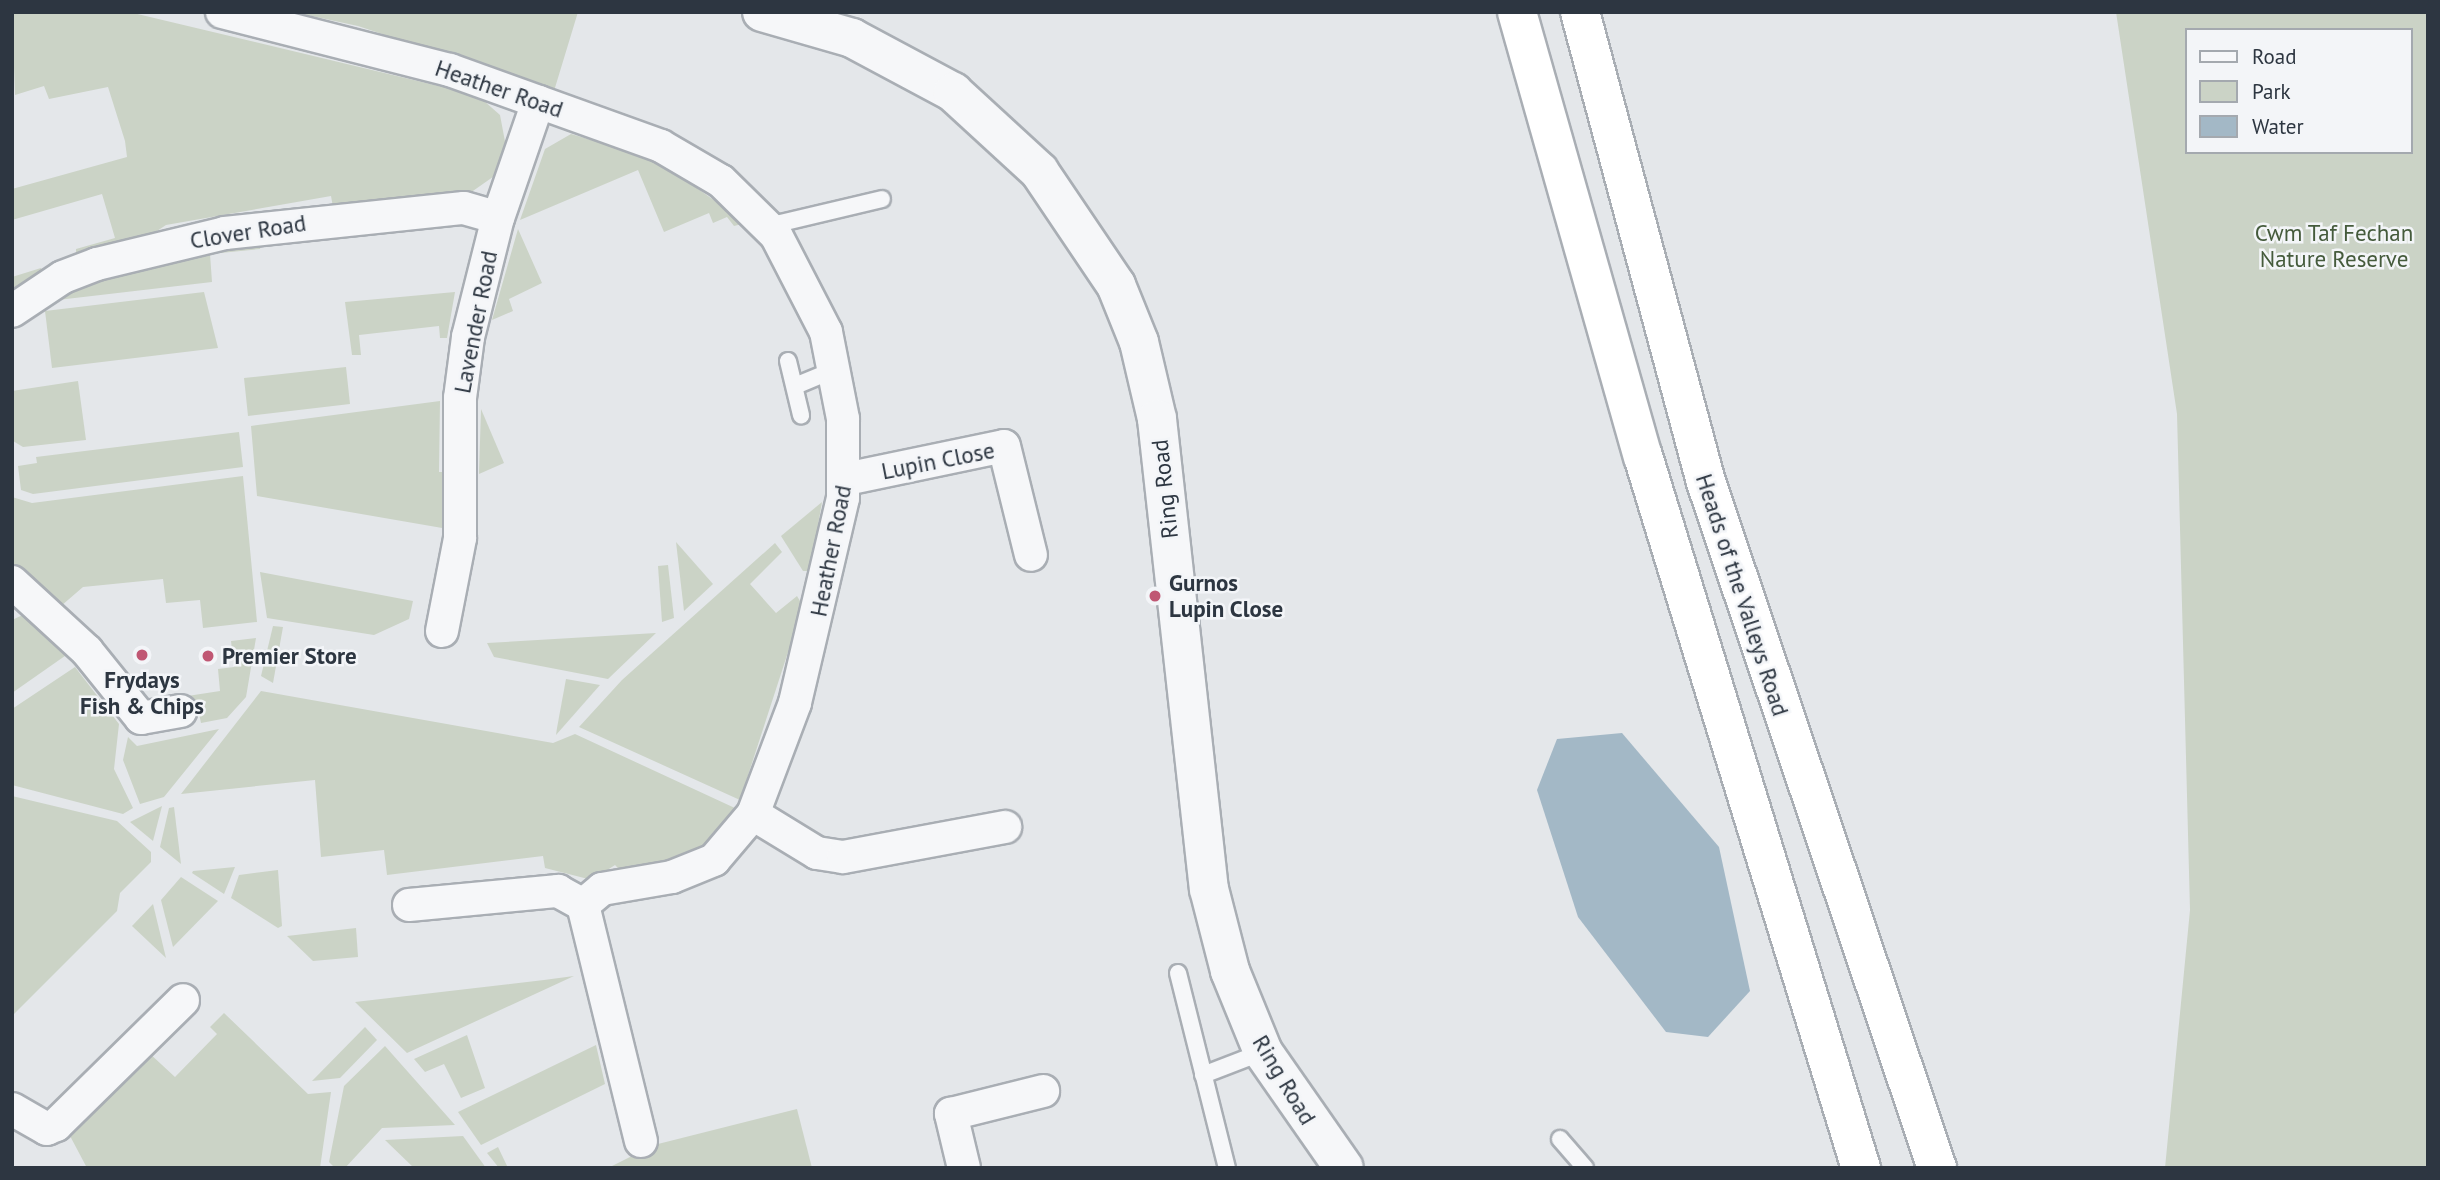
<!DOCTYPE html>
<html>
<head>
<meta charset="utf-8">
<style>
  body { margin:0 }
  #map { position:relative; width:2440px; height:1180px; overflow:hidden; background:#e4e7ea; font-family:"PT Sans",sans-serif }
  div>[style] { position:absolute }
  .green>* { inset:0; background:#cbd3c6 }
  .water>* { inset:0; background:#a3b8c6 }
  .roads { filter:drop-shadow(2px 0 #a9aeb4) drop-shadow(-2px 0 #a9aeb4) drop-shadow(0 2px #a9aeb4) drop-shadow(0 -2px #a9aeb4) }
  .service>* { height:16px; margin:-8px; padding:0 8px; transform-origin:8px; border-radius:8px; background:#f6f7f9 }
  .minor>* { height:32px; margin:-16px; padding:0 16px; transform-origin:16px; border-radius:16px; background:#f6f7f9 }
  .tertiary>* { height:38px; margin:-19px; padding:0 19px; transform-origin:19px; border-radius:19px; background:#f6f7f9 }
  .trunk>* { height:38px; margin:-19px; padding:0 19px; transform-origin:19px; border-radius:19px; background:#fff }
  .dots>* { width:19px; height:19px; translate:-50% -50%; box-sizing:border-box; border:4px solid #f3f5f8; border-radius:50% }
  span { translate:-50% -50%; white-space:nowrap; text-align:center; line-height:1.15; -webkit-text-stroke:5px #f3f5f8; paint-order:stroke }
  .street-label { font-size:23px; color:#2d3641 }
  .park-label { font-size:23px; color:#455b3c }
  .poi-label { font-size:23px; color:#2d3641; font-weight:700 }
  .left { translate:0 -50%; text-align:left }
  .frame { position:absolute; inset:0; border:14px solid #2d3641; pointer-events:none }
  .legend { position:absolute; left:2185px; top:28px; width:228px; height:126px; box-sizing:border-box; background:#f3f5f8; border:2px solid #a4a9af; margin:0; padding:9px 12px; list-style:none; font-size:21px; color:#2d3641 }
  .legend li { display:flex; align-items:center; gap:14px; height:35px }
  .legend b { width:35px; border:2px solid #a4a9af }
</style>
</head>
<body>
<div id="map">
  <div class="green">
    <div style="clip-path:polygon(12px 12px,129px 12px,447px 88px,483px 100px,500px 115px,507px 152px,500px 172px,470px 193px,333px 207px,331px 196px,166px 225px,142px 241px,76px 259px,76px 249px,115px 238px,102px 194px,12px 220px,12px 189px,127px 157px,125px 141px,108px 87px,49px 99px,44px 86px,15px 95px)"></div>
    <div style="clip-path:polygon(293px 12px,578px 12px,554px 91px,358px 26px)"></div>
    <div style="clip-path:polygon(evenodd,2116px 12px,2428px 12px,2428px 1168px,2165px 1168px,2190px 910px,2177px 414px,2116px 12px,2186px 30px,2410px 30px,2410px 152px,2186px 152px,2186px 30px)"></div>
    <div style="clip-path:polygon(571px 134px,656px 159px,746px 223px,734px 226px,727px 217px,713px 223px,709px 213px,664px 232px,638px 170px,520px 220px,545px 149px)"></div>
    <div style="clip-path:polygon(518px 229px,542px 283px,509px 299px,513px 311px,492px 320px)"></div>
    <div style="clip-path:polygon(262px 241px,260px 249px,210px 254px,212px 282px,49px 301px,124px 268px)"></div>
    <div style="clip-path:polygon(41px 268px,44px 274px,12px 296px,12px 277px)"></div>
    <div style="clip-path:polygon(204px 292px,218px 348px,52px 368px,45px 311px)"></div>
    <div style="clip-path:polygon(455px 292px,447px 338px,440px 338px,439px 326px,359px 335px,361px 355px,352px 355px,345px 302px)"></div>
    <div style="clip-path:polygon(346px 367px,350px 404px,248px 416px,244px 378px)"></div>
    <div style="clip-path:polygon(78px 381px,86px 440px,23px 447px,13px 441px,12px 391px)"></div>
    <div style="clip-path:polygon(440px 401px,439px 472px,448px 472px,448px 529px,257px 496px,251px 426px)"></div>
    <div style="clip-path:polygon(481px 409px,504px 463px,479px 474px)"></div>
    <div style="clip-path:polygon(239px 432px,243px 467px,33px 494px,21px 490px,18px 466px,37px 463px,36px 457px)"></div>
    <div style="clip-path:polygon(243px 476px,257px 622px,203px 628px,200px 600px,166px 603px,163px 579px,83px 587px,61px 606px,12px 567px,12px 497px,32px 503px)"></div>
    <div style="clip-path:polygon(822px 502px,810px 571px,803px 571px,781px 536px)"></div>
    <div style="clip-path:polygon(676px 542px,713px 584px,684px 611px)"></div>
    <div style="clip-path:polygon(775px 543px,782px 552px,750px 584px,776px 613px,797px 596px,803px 606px,740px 800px,579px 727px,622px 680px)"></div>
    <div style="clip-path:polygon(668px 565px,674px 618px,662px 622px,658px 566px)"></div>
    <div style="clip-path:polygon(260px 572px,413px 601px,409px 619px,374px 635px,267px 618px)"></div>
    <div style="clip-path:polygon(27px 613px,72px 651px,12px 693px,12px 620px)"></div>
    <div style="clip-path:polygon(273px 626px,283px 627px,273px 683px,261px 676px)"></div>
    <div style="clip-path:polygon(656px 633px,608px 679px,494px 657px,487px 643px)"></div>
    <div style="clip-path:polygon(256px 638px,246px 697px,227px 718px,201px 723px,197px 704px,188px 706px,181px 697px,220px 691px,218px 669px,234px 667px,231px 641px)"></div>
    <div style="clip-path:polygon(75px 667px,119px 724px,114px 769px,133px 808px,123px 814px,12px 785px,12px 709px)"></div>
    <div style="clip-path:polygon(566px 679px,600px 685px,556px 735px,557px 728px)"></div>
    <div style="clip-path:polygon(261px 691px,553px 743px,575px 734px,737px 809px,698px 859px,620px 870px,615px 865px,592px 880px,545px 868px,543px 856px,387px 875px,384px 850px,321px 857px,315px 780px,181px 794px)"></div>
    <div style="clip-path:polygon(219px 729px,164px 797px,140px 804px,123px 760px,128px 737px,137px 746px)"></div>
    <div style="clip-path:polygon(12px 796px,117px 821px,151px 852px,151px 862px,120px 893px,117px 911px,12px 1016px)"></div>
    <div style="clip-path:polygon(162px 806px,153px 841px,130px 822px)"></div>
    <div style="clip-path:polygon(174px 807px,181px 864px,160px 847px,169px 808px)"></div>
    <div style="clip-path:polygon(235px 867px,224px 894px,192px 873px,193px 871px)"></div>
    <div style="clip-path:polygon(278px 870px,282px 926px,278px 928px,231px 898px,239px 875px)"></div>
    <div style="clip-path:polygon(181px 877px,218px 901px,173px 947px,161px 900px)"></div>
    <div style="clip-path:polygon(153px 904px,166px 958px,132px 926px)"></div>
    <div style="clip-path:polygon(356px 928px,358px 957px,313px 961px,287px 936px)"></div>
    <div style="clip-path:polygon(574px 976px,407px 1053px,355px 1002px,544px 980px)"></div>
    <div style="clip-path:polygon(224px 1013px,308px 1094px,331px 1092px,320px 1168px,87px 1168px,69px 1134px,148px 1052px,175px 1077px,217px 1034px,210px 1027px)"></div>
    <div style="clip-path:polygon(365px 1027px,377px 1040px,340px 1078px,312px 1081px)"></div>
    <div style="clip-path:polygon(467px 1035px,485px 1088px,461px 1098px,444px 1064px,425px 1072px,414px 1059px)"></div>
    <div style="clip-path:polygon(596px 1045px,605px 1084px,481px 1145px,458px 1112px)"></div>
    <div style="clip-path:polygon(385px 1046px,455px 1125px,382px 1128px,345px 1168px,335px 1168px,329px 1162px,344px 1086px)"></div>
    <div style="clip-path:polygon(797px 1109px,812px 1168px,608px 1168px,654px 1145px)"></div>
    <div style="clip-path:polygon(463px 1136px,486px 1168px,414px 1168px,385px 1140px)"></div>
    <div style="clip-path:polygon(498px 1147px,508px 1168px,499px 1168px,487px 1153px)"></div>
  </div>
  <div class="water">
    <div style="clip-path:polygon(1622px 733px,1719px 847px,1750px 991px,1708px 1037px,1666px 1032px,1578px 917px,1537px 790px,1557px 739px)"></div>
  </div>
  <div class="roads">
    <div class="service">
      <div style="left:768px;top:226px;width:117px;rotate:-13.3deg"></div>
      <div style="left:788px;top:361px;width:56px;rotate:76.5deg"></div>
      <div style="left:795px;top:386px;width:44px;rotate:-22.5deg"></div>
      <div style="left:1178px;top:973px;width:201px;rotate:75.9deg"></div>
      <div style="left:1203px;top:1075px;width:64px;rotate:-21deg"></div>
      <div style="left:1560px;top:1139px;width:38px;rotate:49deg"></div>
    </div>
    <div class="minor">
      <div style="left:222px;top:12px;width:235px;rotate:14.3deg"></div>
      <div style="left:450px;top:70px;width:224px;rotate:19.8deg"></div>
      <div style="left:661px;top:146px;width:69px;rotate:30.3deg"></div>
      <div style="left:721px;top:181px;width:77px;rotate:44.5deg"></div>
      <div style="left:776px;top:235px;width:109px;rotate:62.7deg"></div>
      <div style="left:826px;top:332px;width:89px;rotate:78.9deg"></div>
      <div style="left:843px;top:419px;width:79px;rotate:90deg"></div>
      <div style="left:843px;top:498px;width:211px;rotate:103.2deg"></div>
      <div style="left:795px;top:703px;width:119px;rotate:110.7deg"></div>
      <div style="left:753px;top:814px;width:60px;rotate:130.3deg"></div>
      <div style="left:714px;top:860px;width:45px;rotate:158deg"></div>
      <div style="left:672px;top:877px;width:71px;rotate:170.3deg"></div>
      <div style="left:602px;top:889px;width:25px;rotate:140deg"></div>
      <div style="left:583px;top:905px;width:243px;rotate:76.2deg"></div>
      <div style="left:12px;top:311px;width:61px;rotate:-33.7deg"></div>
      <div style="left:63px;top:277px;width:36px;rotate:-21deg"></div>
      <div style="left:97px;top:264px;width:132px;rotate:-13.6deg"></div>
      <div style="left:225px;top:233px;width:240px;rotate:-6deg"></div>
      <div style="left:464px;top:208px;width:35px;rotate:16deg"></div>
      <div style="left:846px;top:479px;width:161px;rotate:-11.8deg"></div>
      <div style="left:1004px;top:446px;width:112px;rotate:76.1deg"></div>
      <div style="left:12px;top:582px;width:102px;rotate:42.6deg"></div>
      <div style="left:87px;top:651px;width:86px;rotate:51.1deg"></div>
      <div style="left:141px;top:718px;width:40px;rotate:-10deg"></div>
      <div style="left:442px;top:631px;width:95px;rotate:-79deg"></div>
      <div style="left:460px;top:538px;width:140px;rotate:-90deg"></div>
      <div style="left:460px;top:398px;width:62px;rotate:-82.5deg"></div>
      <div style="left:468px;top:337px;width:123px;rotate:-75.9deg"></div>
      <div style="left:498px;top:218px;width:123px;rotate:-71deg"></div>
      <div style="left:753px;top:814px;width:75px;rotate:31.4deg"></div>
      <div style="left:817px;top:853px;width:26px;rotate:9deg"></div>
      <div style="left:843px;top:857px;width:165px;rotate:-10.5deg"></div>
      <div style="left:409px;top:905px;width:150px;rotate:-5.4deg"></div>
      <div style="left:558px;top:891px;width:29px;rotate:29deg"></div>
      <div style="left:12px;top:1109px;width:40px;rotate:29.7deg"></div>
      <div style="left:47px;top:1129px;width:10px;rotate:-24deg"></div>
      <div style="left:56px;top:1125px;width:178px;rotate:-44.5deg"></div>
      <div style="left:964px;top:1168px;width:56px;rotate:-103.5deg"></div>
      <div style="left:951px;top:1114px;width:95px;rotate:-14deg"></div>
    </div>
    <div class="tertiary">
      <div style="left:762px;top:12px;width:94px;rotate:16.1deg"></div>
      <div style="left:852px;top:38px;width:115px;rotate:28.1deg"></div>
      <div style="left:953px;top:92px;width:117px;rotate:42.6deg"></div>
      <div style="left:1039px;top:171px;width:138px;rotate:56deg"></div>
      <div style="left:1116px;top:285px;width:61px;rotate:68deg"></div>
      <div style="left:1139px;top:342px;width:79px;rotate:76.8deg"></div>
      <div style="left:1157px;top:419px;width:473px;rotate:83.7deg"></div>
      <div style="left:1209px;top:889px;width:85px;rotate:75.6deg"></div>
      <div style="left:1230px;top:971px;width:87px;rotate:67.8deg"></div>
      <div style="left:1263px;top:1052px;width:141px;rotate:55.1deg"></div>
    </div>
    <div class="trunk">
      <div style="left:1517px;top:12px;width:462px;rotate:74.2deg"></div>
      <div style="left:1643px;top:456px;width:745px;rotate:72.98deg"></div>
      <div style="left:1580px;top:12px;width:487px;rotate:75deg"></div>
      <div style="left:1706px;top:482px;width:724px;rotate:71.39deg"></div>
    </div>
  </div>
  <div class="dots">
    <div style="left:1155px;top:596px;background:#c05773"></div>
    <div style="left:142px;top:655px;background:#c05773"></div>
    <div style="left:208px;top:656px;background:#c05773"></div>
  </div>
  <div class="street-label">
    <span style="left:499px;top:89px;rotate:19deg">Heather Road</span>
    <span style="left:248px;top:232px;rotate:-9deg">Clover Road</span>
    <span style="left:476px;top:322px;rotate:-79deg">Lavender Road</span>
    <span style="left:938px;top:461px;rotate:-11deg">Lupin Close</span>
    <span style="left:1165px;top:489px;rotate:-96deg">Ring Road</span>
    <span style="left:831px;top:551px;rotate:-79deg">Heather Road</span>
    <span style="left:1742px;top:595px;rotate:72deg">Heads of the Valleys Road</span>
    <span style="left:1284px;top:1080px;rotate:59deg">Ring Road</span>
  </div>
  <div class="park-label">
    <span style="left:2334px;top:246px">Cwm Taf Fechan<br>Nature Reserve</span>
  </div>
  <div class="poi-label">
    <span class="left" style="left:1169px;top:596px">Gurnos<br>Lupin Close</span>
    <span class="left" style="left:222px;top:656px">Premier Store</span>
    <span style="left:142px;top:693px">Frydays<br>Fish &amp; Chips</span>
  </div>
  <div class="frame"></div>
  <ul class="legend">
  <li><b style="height:9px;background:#f6f7f9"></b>Road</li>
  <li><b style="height:19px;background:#cbd3c6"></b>Park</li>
  <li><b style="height:19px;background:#a3b8c6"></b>Water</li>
  </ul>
</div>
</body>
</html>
